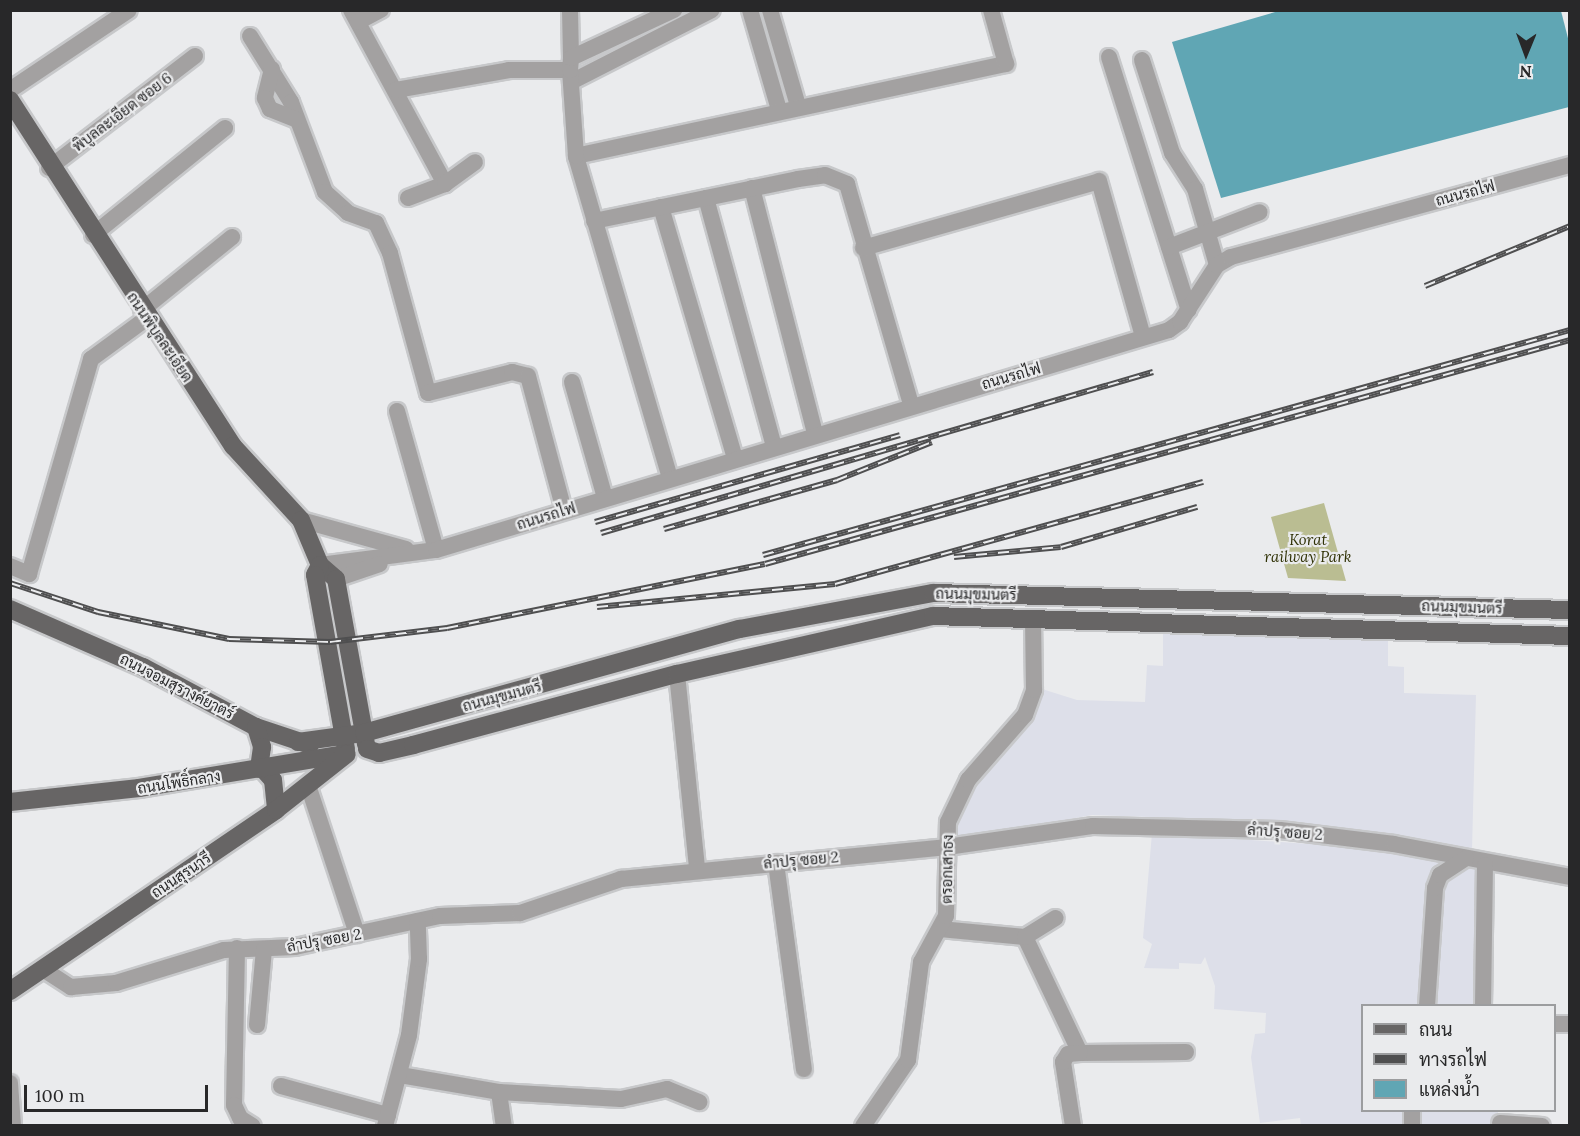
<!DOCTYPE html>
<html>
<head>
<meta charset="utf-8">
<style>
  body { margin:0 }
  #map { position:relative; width:1580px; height:1136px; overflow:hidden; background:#eaebed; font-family:Lora,Sarabun,serif }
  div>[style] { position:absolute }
  .built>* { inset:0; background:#dddfe9 }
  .green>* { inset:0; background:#babd92 }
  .water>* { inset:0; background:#60a6b4 }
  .roads { filter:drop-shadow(2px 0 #c7c8ca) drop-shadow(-2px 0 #c7c8ca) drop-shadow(0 2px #c7c8ca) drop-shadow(0 -2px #c7c8ca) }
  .minor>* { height:16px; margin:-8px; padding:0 8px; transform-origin:8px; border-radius:8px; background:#a3a1a1 }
  .major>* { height:18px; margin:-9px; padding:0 9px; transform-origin:9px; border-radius:9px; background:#676565 }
  .rail>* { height:6px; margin-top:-3px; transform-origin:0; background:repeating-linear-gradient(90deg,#eaebed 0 11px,#4f4f50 0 22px); box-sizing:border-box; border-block:2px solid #4f4f50 }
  span { translate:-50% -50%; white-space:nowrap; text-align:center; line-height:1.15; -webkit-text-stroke:4.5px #eaebed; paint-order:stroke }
  .street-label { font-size:15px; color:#282829 }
  .park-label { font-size:15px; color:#303206; font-style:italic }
  .frame { position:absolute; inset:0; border:12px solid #282829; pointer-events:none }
  .legend { position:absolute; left:1361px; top:1004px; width:195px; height:108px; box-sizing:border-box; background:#eaebed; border:2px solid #9c9d9f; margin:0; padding:8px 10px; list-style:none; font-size:18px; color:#282829 }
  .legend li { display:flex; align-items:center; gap:12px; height:30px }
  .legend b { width:30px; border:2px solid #9c9d9f }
  .north { position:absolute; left:1496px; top:24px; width:60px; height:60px; -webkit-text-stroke:4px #eaebed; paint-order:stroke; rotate:181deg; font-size:16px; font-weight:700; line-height:24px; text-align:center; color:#282829 }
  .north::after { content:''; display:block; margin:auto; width:21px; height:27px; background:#282829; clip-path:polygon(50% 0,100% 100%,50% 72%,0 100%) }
  .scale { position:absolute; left:24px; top:1085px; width:184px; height:27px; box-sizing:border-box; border:3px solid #282829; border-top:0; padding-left:8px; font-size:18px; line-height:21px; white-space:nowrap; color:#282829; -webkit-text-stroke:4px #eaebed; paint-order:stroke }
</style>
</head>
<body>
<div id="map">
  <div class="built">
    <div style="clip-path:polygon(1163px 632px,1388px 638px,1388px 666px,1404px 667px,1404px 693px,1476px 695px,1472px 850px,1292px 822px,1092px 815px,953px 841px,966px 797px,1032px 716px,1042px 689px,1077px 700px,1145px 702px,1147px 665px,1163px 666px)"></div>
    <div style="clip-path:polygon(1152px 833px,1395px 850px,1481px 870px,1480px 1005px,1362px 1006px,1362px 1110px,1498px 1111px,1498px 1125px,1301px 1126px,1300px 1118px,1260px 1123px,1251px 1057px,1255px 1034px,1265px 1033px,1266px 1013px,1214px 1009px,1215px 986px,1205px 957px,1201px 964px,1179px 963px,1179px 969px,1144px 968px,1152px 944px,1143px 938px)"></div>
  </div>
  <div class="green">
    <div style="clip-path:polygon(1324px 503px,1346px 581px,1288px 578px,1271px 517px)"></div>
  </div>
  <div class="water">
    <div style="clip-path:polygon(1282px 10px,1561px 11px,1569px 42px,1569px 107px,1221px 198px,1172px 42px)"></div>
  </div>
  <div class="roads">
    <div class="minor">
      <div style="left:351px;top:10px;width:198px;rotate:61.6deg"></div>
      <div style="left:570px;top:10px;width:48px;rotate:88.8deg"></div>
      <div style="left:750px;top:10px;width:104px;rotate:73.8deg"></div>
      <div style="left:770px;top:10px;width:100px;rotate:73.7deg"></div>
      <div style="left:358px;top:22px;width:26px;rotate:-28deg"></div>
      <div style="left:250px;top:36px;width:78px;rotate:58.2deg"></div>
      <div style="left:291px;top:102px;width:96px;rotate:69.3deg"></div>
      <div style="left:325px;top:192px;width:31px;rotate:42deg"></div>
      <div style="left:348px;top:213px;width:30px;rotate:20deg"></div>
      <div style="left:376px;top:223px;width:33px;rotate:65deg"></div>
      <div style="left:390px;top:253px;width:145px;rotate:74.8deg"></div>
      <div style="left:428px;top:393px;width:87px;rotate:-14deg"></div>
      <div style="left:512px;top:372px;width:16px;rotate:14deg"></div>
      <div style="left:528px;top:376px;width:139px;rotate:75deg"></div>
      <div style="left:1109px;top:57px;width:265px;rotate:72.5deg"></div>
      <div style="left:1142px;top:60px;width:98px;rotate:72.1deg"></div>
      <div style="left:1172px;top:153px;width:43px;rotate:57.4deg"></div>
      <div style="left:1195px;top:189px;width:79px;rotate:73.9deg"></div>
      <div style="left:272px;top:69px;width:30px;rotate:104deg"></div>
      <div style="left:265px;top:98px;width:12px;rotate:66deg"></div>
      <div style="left:270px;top:109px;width:27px;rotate:22deg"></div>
      <div style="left:571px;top:82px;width:158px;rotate:-27.1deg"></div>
      <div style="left:10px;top:90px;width:143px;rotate:-33.9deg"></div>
      <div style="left:396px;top:90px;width:115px;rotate:-10deg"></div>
      <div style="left:509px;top:70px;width:61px"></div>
      <div style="left:576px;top:156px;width:440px;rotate:-12.1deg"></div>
      <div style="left:1006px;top:64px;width:56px;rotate:-105.5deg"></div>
      <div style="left:49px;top:168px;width:184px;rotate:-37.5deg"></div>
      <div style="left:752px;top:188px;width:254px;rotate:75.6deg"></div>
      <div style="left:408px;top:198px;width:40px;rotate:-21deg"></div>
      <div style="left:445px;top:184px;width:37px;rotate:-36deg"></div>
      <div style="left:706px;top:198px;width:258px;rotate:74.7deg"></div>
      <div style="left:661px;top:207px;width:263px;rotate:73.6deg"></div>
      <div style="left:594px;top:221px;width:208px;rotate:-11.6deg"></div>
      <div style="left:798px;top:179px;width:27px;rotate:-8deg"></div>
      <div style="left:825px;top:175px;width:24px;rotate:22deg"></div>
      <div style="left:847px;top:184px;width:230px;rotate:73.8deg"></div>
      <div style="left:93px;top:235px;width:170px;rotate:-39deg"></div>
      <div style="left:1169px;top:247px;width:97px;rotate:-21deg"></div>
      <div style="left:863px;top:248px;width:245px;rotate:-15.8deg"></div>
      <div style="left:1099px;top:181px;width:162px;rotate:74.2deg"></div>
      <div style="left:142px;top:310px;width:116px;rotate:-39deg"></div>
      <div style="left:572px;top:382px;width:121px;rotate:74.1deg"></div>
      <div style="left:397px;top:411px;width:144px;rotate:74.3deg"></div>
      <div style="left:670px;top:478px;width:335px;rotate:-106.3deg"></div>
      <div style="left:576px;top:156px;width:86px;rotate:-94deg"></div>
      <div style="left:570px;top:70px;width:12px;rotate:-85deg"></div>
      <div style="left:571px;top:58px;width:114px;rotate:-25deg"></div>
      <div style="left:301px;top:520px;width:109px;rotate:15.4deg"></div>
      <div style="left:320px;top:565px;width:117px;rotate:-7.4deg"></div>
      <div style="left:436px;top:550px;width:765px;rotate:-16.71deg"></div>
      <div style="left:1169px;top:330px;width:14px;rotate:-36deg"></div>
      <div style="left:1180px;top:322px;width:68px;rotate:-57deg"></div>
      <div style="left:1217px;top:265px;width:16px;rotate:-30deg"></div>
      <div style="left:1231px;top:257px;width:351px;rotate:-15.2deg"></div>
      <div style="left:10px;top:566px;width:21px;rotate:23deg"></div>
      <div style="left:29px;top:574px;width:224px;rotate:-73.9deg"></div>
      <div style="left:91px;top:359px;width:69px;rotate:-36.2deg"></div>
      <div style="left:336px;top:579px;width:46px;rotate:-18.8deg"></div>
      <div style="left:677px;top:674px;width:196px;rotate:84.1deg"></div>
      <div style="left:308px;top:785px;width:157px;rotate:71.8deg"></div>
      <div style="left:776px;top:863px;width:208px;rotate:82.3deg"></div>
      <div style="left:940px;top:929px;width:85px;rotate:5.4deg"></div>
      <div style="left:1025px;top:937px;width:128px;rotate:64.6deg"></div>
      <div style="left:1080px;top:1053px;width:106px;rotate:-0.5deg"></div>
      <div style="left:1025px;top:937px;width:36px;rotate:-32deg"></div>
      <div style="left:237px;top:948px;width:157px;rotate:91.1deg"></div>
      <div style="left:234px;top:1105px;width:14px;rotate:65deg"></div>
      <div style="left:240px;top:1118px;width:15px;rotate:32deg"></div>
      <div style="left:46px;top:971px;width:30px;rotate:33deg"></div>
      <div style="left:71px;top:987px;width:45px;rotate:-5.1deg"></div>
      <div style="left:116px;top:983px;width:113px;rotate:-17deg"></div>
      <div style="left:224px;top:950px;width:71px;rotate:-2.4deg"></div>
      <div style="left:295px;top:947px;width:148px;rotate:-12.1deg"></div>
      <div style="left:440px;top:916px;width:80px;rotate:-2.1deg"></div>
      <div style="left:520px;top:913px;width:107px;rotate:-18.6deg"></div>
      <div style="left:621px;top:879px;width:328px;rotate:-5.6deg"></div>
      <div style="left:947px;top:847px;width:148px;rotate:-8.2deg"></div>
      <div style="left:1093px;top:826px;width:187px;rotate:1.2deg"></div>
      <div style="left:1280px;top:830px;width:115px;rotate:7deg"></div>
      <div style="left:1394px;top:844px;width:179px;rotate:10.6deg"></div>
      <div style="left:1427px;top:1006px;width:118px;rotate:-86.1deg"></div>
      <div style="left:1435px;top:888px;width:14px;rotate:-69deg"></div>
      <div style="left:1440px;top:875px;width:31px;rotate:-33deg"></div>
      <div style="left:1483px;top:1006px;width:141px;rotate:-89.2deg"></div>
      <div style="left:1554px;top:1024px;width:16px"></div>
      <div style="left:257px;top:1025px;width:76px;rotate:-84.7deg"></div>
      <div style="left:400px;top:1075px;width:100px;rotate:9.7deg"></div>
      <div style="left:499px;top:1092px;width:34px;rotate:82deg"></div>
      <div style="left:10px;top:1083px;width:43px;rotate:86deg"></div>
      <div style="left:281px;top:1086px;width:111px;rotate:15.2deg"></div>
      <div style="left:499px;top:1092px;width:122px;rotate:3.3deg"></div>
      <div style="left:621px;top:1099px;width:47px;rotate:-12.3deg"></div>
      <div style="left:667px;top:1089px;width:35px;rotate:22deg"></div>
      <div style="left:1412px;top:1110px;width:16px;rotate:90deg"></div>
      <div style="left:1500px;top:1123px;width:42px;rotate:4.1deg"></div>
      <div style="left:385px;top:1126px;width:94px;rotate:-75.2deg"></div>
      <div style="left:409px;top:1035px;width:77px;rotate:-82.5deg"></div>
      <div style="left:419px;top:959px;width:38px;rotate:-92deg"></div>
      <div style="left:863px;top:1126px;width:80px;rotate:-55.7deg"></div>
      <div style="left:908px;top:1060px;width:99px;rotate:-82.4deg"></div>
      <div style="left:921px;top:962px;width:52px;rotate:-61.5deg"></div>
      <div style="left:946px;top:916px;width:94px;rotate:-88.8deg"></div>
      <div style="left:948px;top:822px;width:47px;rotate:-64.5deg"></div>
      <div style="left:968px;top:780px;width:86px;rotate:-48.8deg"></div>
      <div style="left:1025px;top:715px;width:27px;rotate:-70deg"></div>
      <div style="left:1034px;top:690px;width:72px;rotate:-90.8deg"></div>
      <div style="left:1073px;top:1126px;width:65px;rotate:-98.9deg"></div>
      <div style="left:1063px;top:1062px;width:9px;rotate:-58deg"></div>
      <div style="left:1068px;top:1054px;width:12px;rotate:-5deg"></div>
    </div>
    <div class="major">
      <div style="left:10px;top:100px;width:412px;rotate:57.2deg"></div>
      <div style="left:233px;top:446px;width:100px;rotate:47.4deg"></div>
      <div style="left:301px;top:520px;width:49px;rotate:67.1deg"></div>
      <div style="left:320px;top:565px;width:21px;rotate:41deg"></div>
      <div style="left:336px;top:579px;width:168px;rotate:79.7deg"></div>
      <div style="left:320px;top:565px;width:11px;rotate:117deg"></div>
      <div style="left:315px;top:575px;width:177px;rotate:79.9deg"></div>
      <div style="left:10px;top:609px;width:145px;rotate:23.6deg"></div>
      <div style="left:143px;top:667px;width:128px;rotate:28deg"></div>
      <div style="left:256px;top:727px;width:57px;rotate:18.4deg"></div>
      <div style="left:256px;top:727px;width:21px;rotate:73deg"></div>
      <div style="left:262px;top:747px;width:22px;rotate:98deg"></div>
      <div style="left:298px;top:742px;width:67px;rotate:-7.8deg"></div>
      <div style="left:364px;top:733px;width:390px;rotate:-15.5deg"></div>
      <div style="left:740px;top:629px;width:196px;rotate:-10.6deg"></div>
      <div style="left:933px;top:593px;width:637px;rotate:1.53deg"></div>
      <div style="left:367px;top:749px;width:13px;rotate:18deg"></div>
      <div style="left:379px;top:753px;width:35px;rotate:-13deg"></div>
      <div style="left:413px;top:745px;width:273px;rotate:-15.1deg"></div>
      <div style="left:677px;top:674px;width:262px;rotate:-12.8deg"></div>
      <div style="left:933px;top:616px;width:637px;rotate:1.8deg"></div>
      <div style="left:263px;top:769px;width:15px;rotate:48deg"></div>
      <div style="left:273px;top:780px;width:30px;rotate:84deg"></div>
      <div style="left:10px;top:802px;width:130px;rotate:-6.2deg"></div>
      <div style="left:139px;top:788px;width:209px;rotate:-9.4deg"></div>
      <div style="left:10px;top:991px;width:322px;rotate:-34.2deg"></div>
      <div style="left:276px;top:810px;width:90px;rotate:-38.3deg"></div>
    </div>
  </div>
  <div class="rail">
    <div style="left:1425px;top:286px;width:157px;rotate:-22.5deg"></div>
    <div style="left:595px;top:522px;width:317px;rotate:-15.9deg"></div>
    <div style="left:664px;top:529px;width:180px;rotate:-15.8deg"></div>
    <div style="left:837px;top:480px;width:102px;rotate:-21.8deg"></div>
    <div style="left:601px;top:533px;width:575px;rotate:-16.26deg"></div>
    <div style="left:763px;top:555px;width:838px;rotate:-15.58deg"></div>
    <div style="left:954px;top:557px;width:107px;rotate:-5.3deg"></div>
    <div style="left:1061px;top:547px;width:142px;rotate:-16.4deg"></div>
    <div style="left:10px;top:583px;width:93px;rotate:18.2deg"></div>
    <div style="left:98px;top:612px;width:134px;rotate:11.6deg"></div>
    <div style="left:229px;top:639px;width:101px;rotate:1.7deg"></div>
    <div style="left:330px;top:642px;width:118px;rotate:-6.8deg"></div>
    <div style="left:447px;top:628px;width:324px;rotate:-11.4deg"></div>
    <div style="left:765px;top:564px;width:836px;rotate:-15.55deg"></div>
    <div style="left:597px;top:607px;width:239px;rotate:-5.5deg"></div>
    <div style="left:835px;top:584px;width:382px;rotate:-15.5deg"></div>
  </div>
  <div class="street-label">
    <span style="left:122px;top:112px;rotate:-37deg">พิบูลละเอียด ซอย 6</span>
    <span style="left:1465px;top:193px;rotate:-15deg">ถนนรถไฟ</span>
    <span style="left:160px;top:337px;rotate:56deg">ถนนพิบูลละเอียด</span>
    <span style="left:1011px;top:376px;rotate:-16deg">ถนนรถไฟ</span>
    <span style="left:546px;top:516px;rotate:-17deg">ถนนรถไฟ</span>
    <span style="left:976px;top:594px;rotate:1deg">ถนนมุขมนตรี</span>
    <span style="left:1462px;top:607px;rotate:2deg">ถนนมุขมนตรี</span>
    <span style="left:177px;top:686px;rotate:27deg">ถนนจอมสุรางค์ยาตร์</span>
    <span style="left:502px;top:696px;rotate:-15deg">ถนนมุขมนตรี</span>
    <span style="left:179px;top:782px;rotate:-9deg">ถนนโพธิ์กลาง</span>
    <span style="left:1285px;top:832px;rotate:4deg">ลำปรุ ซอย 2</span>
    <span style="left:801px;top:860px;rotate:-5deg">ลำปรุ ซอย 2</span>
    <span style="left:947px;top:869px;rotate:-89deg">ตรอกเสาธง</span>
    <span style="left:181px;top:875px;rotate:-34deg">ถนนสุรนารี</span>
    <span style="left:324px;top:940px;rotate:-10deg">ลำปรุ ซอย 2</span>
  </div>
  <div class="park-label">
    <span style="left:1308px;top:548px">Korat<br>railway Park</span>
  </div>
  <div class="frame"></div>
  <ul class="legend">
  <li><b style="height:8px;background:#676565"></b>ถนน</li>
  <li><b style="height:8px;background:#4f4f50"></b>ทางรถไฟ</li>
  <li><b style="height:16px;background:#60a6b4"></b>แหล่งน้ำ</li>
  </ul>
  <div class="north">N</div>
  <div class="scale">100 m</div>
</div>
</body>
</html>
